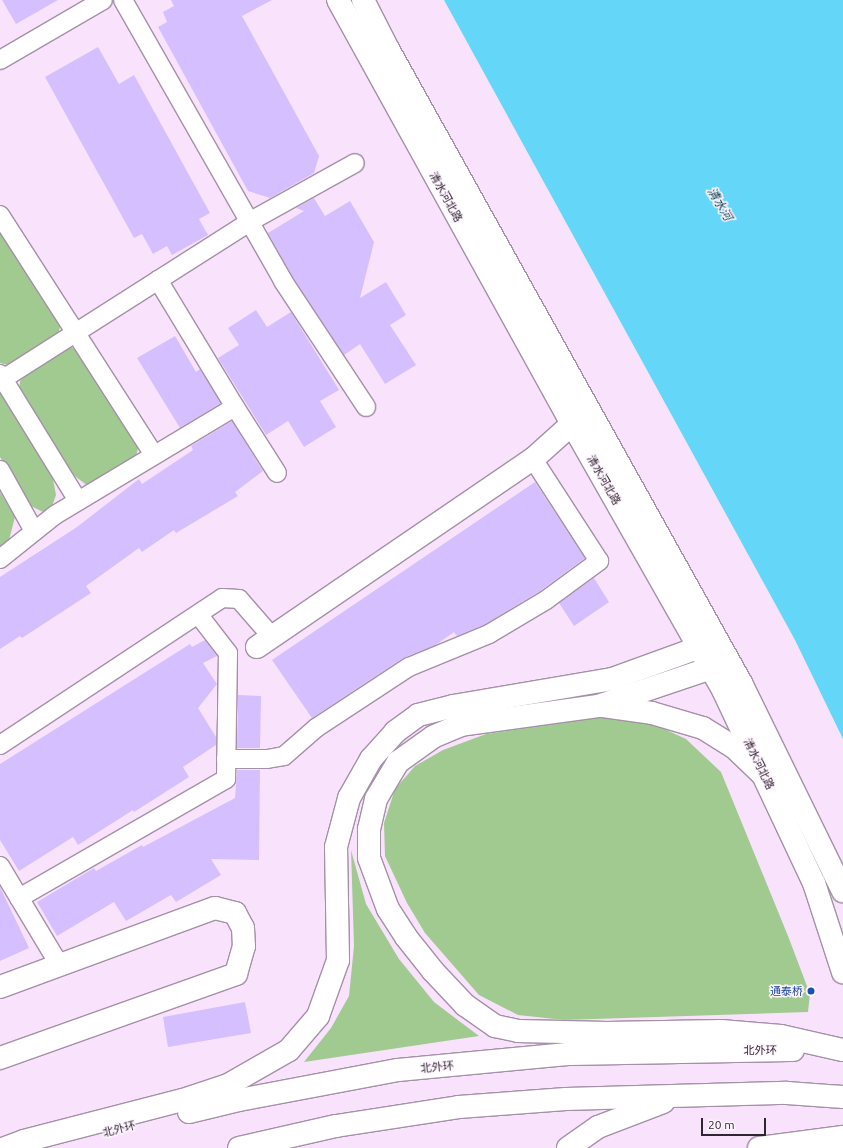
<!DOCTYPE html>
<html>
<head>
<meta charset="utf-8">
<style>
  body { margin:0 }
  #map { position:relative; width:843px; height:1148px; overflow:hidden; background:#f9e3fc; font-family:Ubuntu,"Noto Sans SC",sans-serif }
  div>[style] { position:absolute }
  .green>* { inset:0; background:#a0ca90 }
  .water>* { inset:0; background:#64d6f7 }
  .building>* { inset:0; background:#d5bfff }
  .roads { filter:drop-shadow(1px 0 #a490a7) drop-shadow(-1px 0 #a490a7) drop-shadow(0 1px #a490a7) drop-shadow(0 -1px #a490a7) }
  .pedestrian>* { height:18px; margin:-9px; padding:0 9px; transform-origin:9px; border-radius:9px; background:#fff }
  .tertiary>* { height:22px; margin:-11px; padding:0 11px; transform-origin:11px; border-radius:11px; background:#fff }
  .secondary>* { height:22px; margin:-11px; padding:0 11px; transform-origin:11px; border-radius:11px; background:#fff }
  .primary>* { height:22px; margin:-11px; padding:0 11px; transform-origin:11px; border-radius:11px; background:#fff }
  .trunk>* { height:22px; margin:-11px; padding:0 11px; transform-origin:11px; border-radius:11px; background:#fff }
  .dots>* { width:11px; height:11px; translate:-50% -50%; box-sizing:border-box; border:2px solid #fef5ff; border-radius:50% }
  span { translate:-50% -50%; white-space:nowrap; text-align:center; line-height:1.15; -webkit-text-stroke:3px #fef5ff; paint-order:stroke }
  .street-label { font-size:11px; color:#2f2730 }
  .transit-label { font-size:11px; color:#164399 }
  .right { translate:-100% -50%; text-align:right }
  .water-label { font-size:12px; color:#043b48; font-style:italic }
  .scale { position:absolute; left:701px; top:1118px; width:65px; height:18px; box-sizing:border-box; border:2px solid #2f2730; border-top:0; padding-left:5px; font-size:12px; line-height:14px; white-space:nowrap; color:#2f2730; -webkit-text-stroke:3px #fef5ff; paint-order:stroke }
</style>
</head>
<body>
<div id="map">
  <div class="green">
    <div style="clip-path:polygon(0 231px,60px 325px,59px 333px,12px 366px,0 363px)"></div>
    <div style="clip-path:polygon(68px 346px,76px 349px,138px 448px,136px 457px,89px 487px,71px 473px,19px 388px,21px 377px)"></div>
    <div style="clip-path:polygon(0 388px,52px 474px,56px 495px,51px 509px,43px 512px,29px 505px,0 457px)"></div>
    <div style="clip-path:polygon(0 492px,15px 517px,9px 540px,0 547px)"></div>
    <div style="clip-path:polygon(605px 717px,645px 720px,686px 739px,721px 772px,788px 936px,810px 994px,808px 1012px,564px 1020px,518px 1015px,479px 995px,425px 933px,407px 903px,385px 856px,384px 823px,395px 789px,415px 766px,443px 750px,486px 734px)"></div>
    <div style="clip-path:polygon(351px 850px,366px 904px,399px 959px,434px 1002px,479px 1036px,304px 1062px,331px 1028px,349px 996px,354px 946px)"></div>
  </div>
  <div class="water">
    <div style="clip-path:polygon(444px 0,843px 0,843px 739px,795px 640px)"></div>
  </div>
  <div class="building">
    <div style="clip-path:polygon(2px 0,58px 0,16px 24px)"></div>
    <div style="clip-path:polygon(171px 0,272px 0,242px 16px,319px 156px,314px 173px,270px 198px,248px 191px,158px 27px,167px 22px,163px 12px,174px 6px)"></div>
    <div style="clip-path:polygon(98px 47px,119px 84px,134px 75px,210px 213px,199px 219px,208px 235px,172px 255px,167px 246px,153px 254px,142px 234px,134px 238px,45px 77px)"></div>
    <div style="clip-path:polygon(314px 198px,325px 216px,350px 201px,374px 242px,360px 298px,386px 282px,406px 315px,390px 325px,416px 365px,385px 384px,360px 344px,344px 355px,292px 276px,268px 233px,304px 211px,296px 208px)"></div>
    <div style="clip-path:polygon(256px 310px,267px 327px,291px 312px,339px 390px,320px 401px,336px 427px,304px 447px,288px 421px,266px 435px,218px 358px,239px 345px,228px 328px)"></div>
    <div style="clip-path:polygon(175px 336px,196px 372px,200px 369px,221px 403px,180px 428px,137px 358px)"></div>
    <div style="clip-path:polygon(232px 421px,263px 471px,235px 492px,238px 496px,176px 533px,174px 530px,142px 552px,139px 548px,86px 586px,91px 593px,22px 638px,20px 636px,0 649px,0 577px,77px 527px,139px 479px,142px 484px,193px 450px,191px 446px)"></div>
    <div style="clip-path:polygon(535px 482px,585px 558px,540px 591px,484px 625px,457px 636px,454px 632px,434px 646px,403px 658px,312px 718px,272px 660px)"></div>
    <div style="clip-path:polygon(594px 578px,609px 602px,574px 626px,559px 603px)"></div>
    <div style="clip-path:polygon(205px 640px,217px 656px,203px 663px,217px 684px,198px 708px,216px 737px,216px 745px,183px 767px,189px 777px,134px 812px,133px 810px,78px 845px,73px 837px,19px 871px,0 840px,0 764px,190px 644px,192px 647px)"></div>
    <div style="clip-path:polygon(238px 695px,261px 696px,260px 748px,237px 748px)"></div>
    <div style="clip-path:polygon(237px 770px,260px 770px,259px 860px,211px 859px,221px 875px,176px 902px,171px 895px,126px 921px,114px 902px,57px 936px,37px 902px,94px 868px,96px 871px,142px 845px,143px 847px,235px 798px)"></div>
    <div style="clip-path:polygon(0 887px,29px 948px,0 961px)"></div>
    <div style="clip-path:polygon(245px 1002px,251px 1033px,168px 1047px,163px 1017px)"></div>
  </div>
  <div class="roads">
    <div class="pedestrian">
      <div style="left:123px;top:0;width:323px;rotate:60.3deg"></div>
      <div style="left:283px;top:281px;width:151px;rotate:56.6deg"></div>
      <div style="left:0;top:60px;width:119px;rotate:-30.2deg"></div>
      <div style="left:0;top:215px;width:285px;rotate:57.3deg"></div>
      <div style="left:158px;top:280px;width:149px;rotate:58.8deg"></div>
      <div style="left:0;top:374px;width:149px;rotate:58.4deg"></div>
      <div style="left:3px;top:379px;width:292px;rotate:-32.5deg"></div>
      <div style="left:249px;top:222px;width:121px;rotate:-29.1deg"></div>
      <div style="left:0;top:470px;width:70px;rotate:60.9deg"></div>
      <div style="left:0;top:559px;width:70px;rotate:-38.7deg"></div>
      <div style="left:55px;top:515px;width:210px;rotate:-31deg"></div>
      <div style="left:235px;top:407px;width:78px;rotate:57.5deg"></div>
      <div style="left:0;top:745px;width:266px;rotate:-33.5deg"></div>
      <div style="left:222px;top:598px;width:17px;rotate:3deg"></div>
      <div style="left:239px;top:599px;width:50px;rotate:49deg"></div>
      <div style="left:226px;top:759px;width:41px"></div>
      <div style="left:267px;top:759px;width:17px;rotate:-10deg"></div>
      <div style="left:284px;top:756px;width:43px;rotate:-41.2deg"></div>
      <div style="left:316px;top:728px;width:111px;rotate:-33.3deg"></div>
      <div style="left:409px;top:667px;width:87px;rotate:-22.4deg"></div>
      <div style="left:489px;top:634px;width:66px;rotate:-30.8deg"></div>
      <div style="left:546px;top:600px;width:66px;rotate:-36.3deg"></div>
      <div style="left:599px;top:561px;width:121px;rotate:-122.9deg"></div>
      <div style="left:0;top:866px;width:117px;rotate:59deg"></div>
      <div style="left:19px;top:898px;width:239px;rotate:-29.9deg"></div>
      <div style="left:226px;top:779px;width:126px;rotate:-89.1deg"></div>
      <div style="left:228px;top:653px;width:49px;rotate:-127.6deg"></div>
    </div>
    <div class="tertiary">
      <div style="left:257px;top:647px;width:334px;rotate:-34.3deg"></div>
      <div style="left:533px;top:459px;width:52px;rotate:-41.9deg"></div>
      <div style="left:0;top:987px;width:229px;rotate:-20.2deg"></div>
      <div style="left:215px;top:908px;width:21px;rotate:14deg"></div>
      <div style="left:235px;top:913px;width:17px;rotate:62deg"></div>
      <div style="left:243px;top:928px;width:18px;rotate:87deg"></div>
      <div style="left:244px;top:946px;width:29px;rotate:106deg"></div>
      <div style="left:236px;top:974px;width:251px;rotate:160.4deg"></div>
    </div>
    <div class="secondary">
      <div style="left:759px;top:1148px;width:85px;rotate:-7.5deg"></div>
    </div>
    <div class="primary">
      <div style="left:338px;top:0;width:484px;rotate:61.1deg"></div>
      <div style="left:572px;top:424px;width:308px;rotate:60.4deg"></div>
      <div style="left:724px;top:692px;width:211px;rotate:64.8deg"></div>
      <div style="left:814px;top:883px;width:94px;rotate:72deg"></div>
      <div style="left:363px;top:0;width:55px;rotate:63deg"></div>
      <div style="left:388px;top:49px;width:726px;rotate:60.89deg"></div>
      <div style="left:741px;top:683px;width:232px;rotate:63.9deg"></div>
    </div>
    <div class="trunk">
      <div style="left:729px;top:662px;width:138px;rotate:161.4deg"></div>
      <div style="left:598px;top:706px;width:138px;rotate:172.1deg"></div>
      <div style="left:461px;top:725px;width:30px;rotate:157deg"></div>
      <div style="left:433px;top:737px;width:43px;rotate:144.5deg"></div>
      <div style="left:398px;top:762px;width:43px;rotate:120.7deg"></div>
      <div style="left:376px;top:799px;width:31px;rotate:103deg"></div>
      <div style="left:369px;top:829px;width:29px;rotate:90deg"></div>
      <div style="left:369px;top:858px;width:54px;rotate:69.6deg"></div>
      <div style="left:388px;top:909px;width:33px;rotate:57deg"></div>
      <div style="left:406px;top:937px;width:43px;rotate:51.5deg"></div>
      <div style="left:433px;top:971px;width:47px;rotate:46.7deg"></div>
      <div style="left:465px;top:1005px;width:37px;rotate:35deg"></div>
      <div style="left:495px;top:1026px;width:24px;rotate:12deg"></div>
      <div style="left:518px;top:1031px;width:89px;rotate:1.3deg"></div>
      <div style="left:607px;top:1033px;width:114px;rotate:-1deg"></div>
      <div style="left:721px;top:1031px;width:60px;rotate:4.8deg"></div>
      <div style="left:781px;top:1036px;width:63px;rotate:12.9deg"></div>
      <div style="left:603px;top:706px;width:49px;rotate:8.1deg"></div>
      <div style="left:652px;top:713px;width:53px;rotate:16.4deg"></div>
      <div style="left:703px;top:728px;width:39px;rotate:32deg"></div>
      <div style="left:736px;top:749px;width:42px;rotate:44deg"></div>
      <div style="left:189px;top:1112px;width:51px;rotate:-13.5deg"></div>
      <div style="left:239px;top:1100px;width:162px;rotate:-10.7deg"></div>
      <div style="left:398px;top:1070px;width:170px;rotate:-5.4deg"></div>
      <div style="left:567px;top:1054px;width:226px;rotate:-1deg"></div>
      <div style="left:5px;top:1148px;width:20px;rotate:-20deg"></div>
      <div style="left:24px;top:1141px;width:164px;rotate:-14.5deg"></div>
      <div style="left:183px;top:1100px;width:47px;rotate:-18.4deg"></div>
      <div style="left:228px;top:1085px;width:70px;rotate:-29.8deg"></div>
      <div style="left:289px;top:1050px;width:45px;rotate:-49.5deg"></div>
      <div style="left:318px;top:1016px;width:59px;rotate:-70.3deg"></div>
      <div style="left:338px;top:960px;width:113px;rotate:-91deg"></div>
      <div style="left:336px;top:847px;width:51px;rotate:-75.1deg"></div>
      <div style="left:349px;top:798px;width:45px;rotate:-60.6deg"></div>
      <div style="left:371px;top:759px;width:36px;rotate:-48deg"></div>
      <div style="left:395px;top:732px;width:29px;rotate:-36deg"></div>
      <div style="left:418px;top:715px;width:36px;rotate:-14deg"></div>
      <div style="left:453px;top:706px;width:161px;rotate:-9.6deg"></div>
      <div style="left:612px;top:679px;width:112px;rotate:-19.9deg"></div>
      <div style="left:239px;top:1148px;width:99px;rotate:-12.8deg"></div>
      <div style="left:336px;top:1126px;width:124px;rotate:-8.8deg"></div>
      <div style="left:459px;top:1107px;width:107px;rotate:-4.3deg"></div>
      <div style="left:566px;top:1099px;width:221px;rotate:-1.6deg"></div>
      <div style="left:787px;top:1093px;width:56px;rotate:4.1deg"></div>
      <div style="left:568px;top:1148px;width:37px;rotate:-35deg"></div>
      <div style="left:598px;top:1127px;width:70px;rotate:-21deg"></div>
    </div>
  </div>
  <div class="dots">
    <div style="left:811px;top:991px;background:#1a4fb4"></div>
  </div>
  <div class="street-label">
    <span style="left:446px;top:197px;rotate:61deg">清水河北路</span>
    <span style="left:604px;top:480px;rotate:60deg">清水河北路</span>
    <span style="left:759px;top:764px;rotate:64deg">清水河北路</span>
    <span style="left:760px;top:1050px">北外环</span>
    <span style="left:437px;top:1067px;rotate:-5deg">北外环</span>
    <span style="left:119px;top:1129px;rotate:-14deg">北外环</span>
  </div>
  <div class="transit-label">
    <span class="right" style="left:803px;top:991px">通泰桥</span>
  </div>
  <div class="water-label">
    <span style="left:720px;top:204px;rotate:59deg">清水河</span>
  </div>
  <div class="scale">20 m</div>
</div>
</body>
</html>
